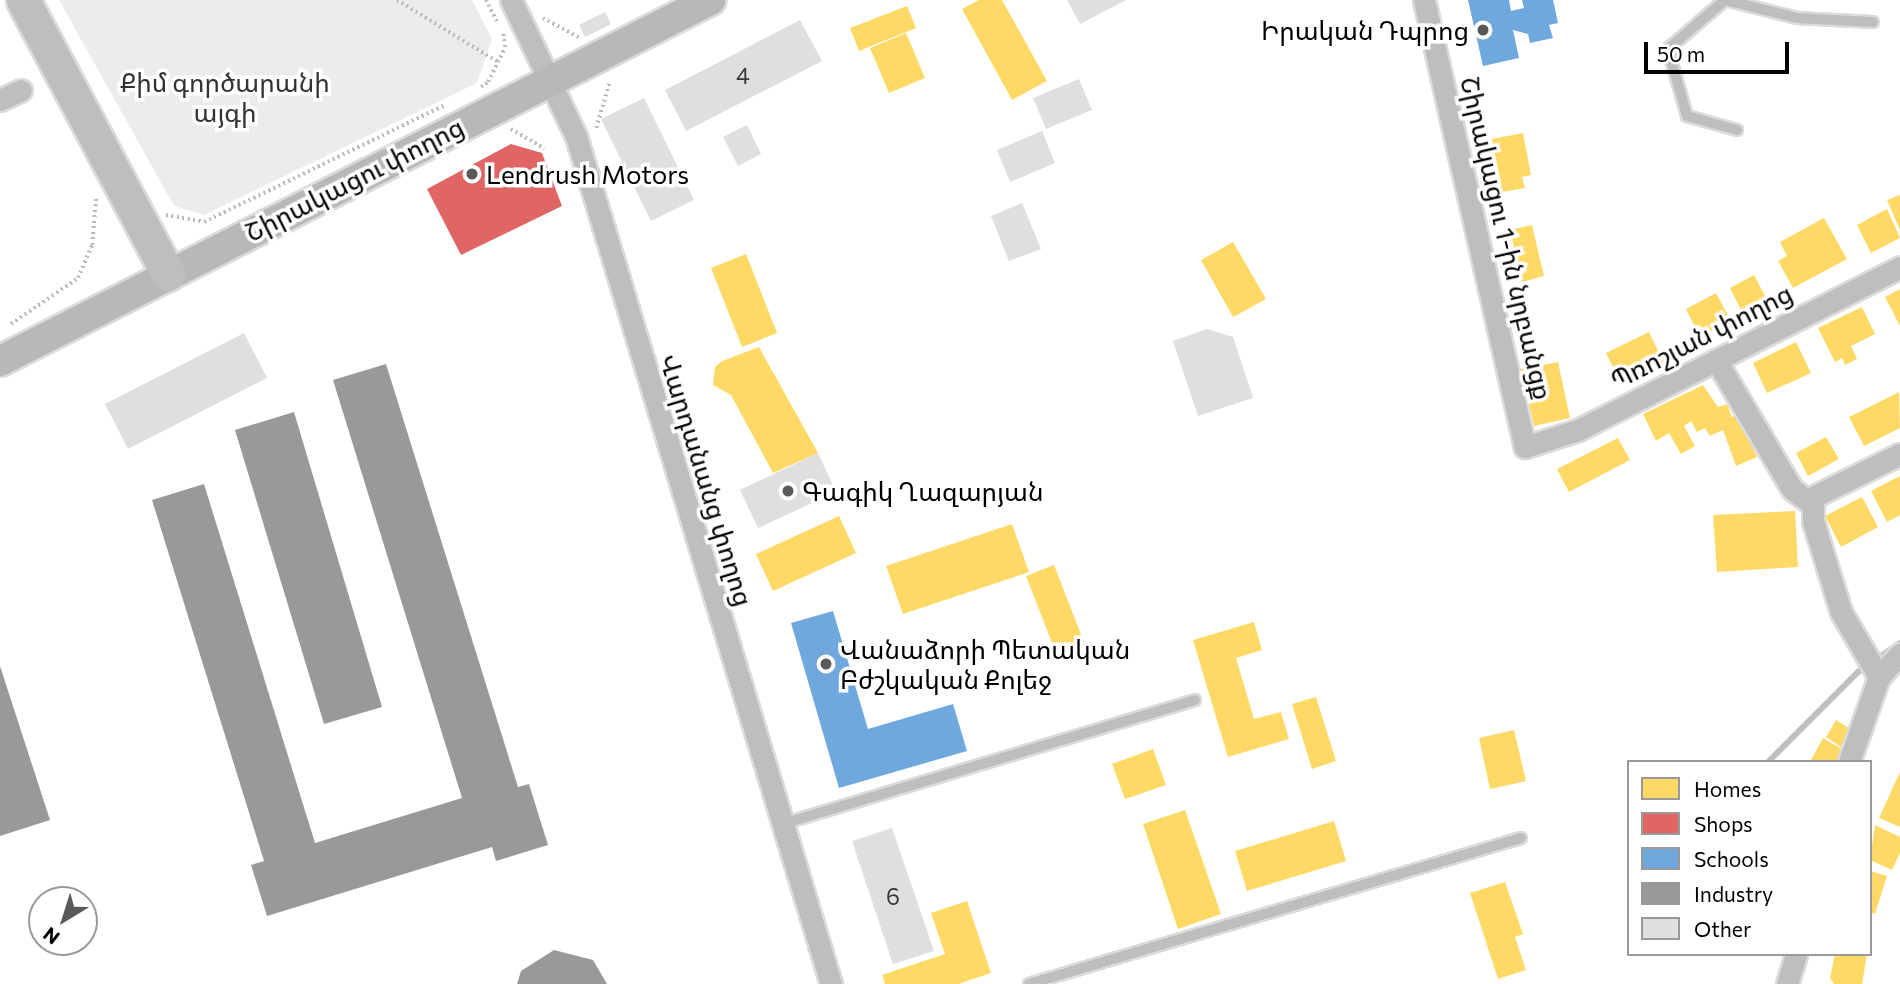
<!DOCTYPE html>
<html>
<head>
<meta charset="utf-8">
<style>
  body { margin:0 }
  #map { position:relative; width:1900px; height:984px; overflow:hidden; background:#fff; font-family:Commissioner,"Noto Sans Armenian",sans-serif }
  div>[style] { position:absolute }
  .green>* { inset:0; background:#ececec }
  .homes>* { inset:0; background:#ffd966 }
  .shops>* { inset:0; background:#e06666 }
  .schools>* { inset:0; background:#6fa8dc }
  .industry>* { inset:0; background:#999 }
  .stream>* { height:6px; margin:-3px; padding:0 3px; transform-origin:3px; border-radius:3px; background:#bfbfbf }
  .building>* { inset:0; background:#dfdfdf }
  .path>* { height:3.5px; margin-top:-1.75px; transform-origin:0; background:repeating-linear-gradient(90deg,#b9b9b9 0 2px,transparent 0 5.5px) }
  .roads { filter:drop-shadow(2px 0 #dbdbdb) drop-shadow(-2px 0 #dbdbdb) drop-shadow(0 2px #dbdbdb) drop-shadow(0 -2px #dbdbdb) }
  .lane>* { height:10px; margin:-5px; padding:0 5px; transform-origin:5px; border-radius:5px; background:#bebebe }
  .street>* { height:21px; margin:-10.5px; padding:0 10.5px; transform-origin:10.5px; border-radius:10.5px; background:#bebebe }
  .secondary>* { height:30px; margin:-15px; padding:0 15px; transform-origin:15px; border-radius:15px; background:#b8b8b8 }
  .primary>* { height:33px; margin:-16.5px; padding:0 16.5px; transform-origin:16.5px; border-radius:16.5px; background:#bebebe }
  .dots>* { width:19px; height:19px; translate:-50% -50%; box-sizing:border-box; border:4px solid #fff; border-radius:50% }
  span { translate:-50% -50%; white-space:nowrap; text-align:center; line-height:1.15; -webkit-text-stroke:7px #fff; paint-order:stroke }
  .number-label { font-size:23px; color:#383838 }
  .number-label span { -webkit-text-stroke-width:0 }
  .poi-label { font-size:26px; color:#000 }
  .right { translate:-100% -50%; text-align:right }
  .left { translate:0 -50%; text-align:left }
  .park-label { font-size:26px; color:#333 }
  .street-label { font-size:26px; color:#000 }
  .legend { position:absolute; left:1627px; top:760px; width:245px; height:196px; box-sizing:border-box; background:#fff; border:2px solid #999; margin:0; padding:9px 12px; list-style:none; font-size:21px; color:#000 }
  .legend li { display:flex; align-items:center; gap:14px; height:35px }
  .legend b { width:35px; border:2px solid #999 }
  .north { position:absolute; left:28px; top:886px; width:70px; height:70px; box-sizing:border-box; background:#fff; border:2px solid #999; border-radius:50%; rotate:218deg; font-size:19px; font-weight:700; line-height:28px; text-align:center; color:#000 }
  .north::after { content:''; display:block; margin:auto; width:24px; height:32px; background:#595959; clip-path:polygon(50% 0,100% 100%,50% 72%,0 100%) }
  .scale { position:absolute; left:1644px; top:42px; width:145px; height:32px; box-sizing:border-box; border:4px solid #000; border-top:0; padding-left:9px; font-size:21px; line-height:24px; white-space:nowrap; color:#000; -webkit-text-stroke:5px #fff; paint-order:stroke }
</style>
</head>
<body>
<div id="map">
  <div class="green">
    <div style="clip-path:polygon(59px 0,472px 0,492px 39px,477px 83px,204px 215px,174px 206px)"></div>
  </div>
  <div class="homes">
    <div style="clip-path:polygon(979px 0,1002px 0,1047px 81px,1012px 100px,962px 9px)"></div>
    <div style="clip-path:polygon(907px 6px,916px 28px,859px 51px,850px 28px)"></div>
    <div style="clip-path:polygon(906px 33px,925px 78px,889px 93px,870px 48px)"></div>
    <div style="clip-path:polygon(1523px 133px,1531px 175px,1522px 177px,1525px 188px,1502px 192px,1492px 139px)"></div>
    <div style="clip-path:polygon(1900px 195px,1900px 230px,1887px 200px)"></div>
    <div style="clip-path:polygon(1887px 209px,1900px 238px,1871px 253px,1857px 225px)"></div>
    <div style="clip-path:polygon(1824px 218px,1847px 259px,1793px 288px,1778px 261px,1787px 256px,1780px 242px)"></div>
    <div style="clip-path:polygon(1532px 225px,1544px 276px,1522px 282px,1510px 230px)"></div>
    <div style="clip-path:polygon(1233px 242px,1266px 299px,1233px 317px,1201px 260px)"></div>
    <div style="clip-path:polygon(746px 254px,777px 333px,742px 347px,711px 268px)"></div>
    <div style="clip-path:polygon(1754px 275px,1769px 303px,1744px 316px,1730px 288px)"></div>
    <div style="clip-path:polygon(1900px 289px,1900px 326px,1885px 297px)"></div>
    <div style="clip-path:polygon(1716px 293px,1731px 321px,1700px 337px,1686px 309px)"></div>
    <div style="clip-path:polygon(1862px 307px,1875px 334px,1851px 346px,1857px 359px,1845px 365px,1842px 358px,1835px 362px,1818px 328px)"></div>
    <div style="clip-path:polygon(1649px 332px,1664px 363px,1621px 383px,1606px 353px)"></div>
    <div style="clip-path:polygon(1796px 342px,1811px 373px,1767px 393px,1753px 363px)"></div>
    <div style="clip-path:polygon(759px 347px,818px 453px,773px 473px,731px 395px,713px 385px,715px 367px,722px 361px)"></div>
    <div style="clip-path:polygon(1558px 362px,1570px 418px,1534px 426px,1521px 369px)"></div>
    <div style="clip-path:polygon(1703px 385px,1718px 407px,1727px 404px,1732px 417px,1739px 414px,1757px 457px,1736px 466px,1723px 430px,1710px 436px,1705px 428px,1697px 432px,1691px 421px,1684px 426px,1695px 446px,1681px 454px,1669px 433px,1656px 441px,1643px 414px)"></div>
    <div style="clip-path:polygon(1899px 392px,1900px 428px,1864px 446px,1849px 417px)"></div>
    <div style="clip-path:polygon(1826px 437px,1839px 459px,1808px 476px,1796px 453px)"></div>
    <div style="clip-path:polygon(1618px 438px,1630px 460px,1569px 492px,1557px 469px)"></div>
    <div style="clip-path:polygon(1900px 476px,1900px 515px,1887px 522px,1871px 491px)"></div>
    <div style="clip-path:polygon(1862px 497px,1878px 527px,1841px 547px,1825px 516px)"></div>
    <div style="clip-path:polygon(1795px 511px,1798px 567px,1717px 572px,1713px 515px)"></div>
    <div style="clip-path:polygon(839px 516px,856px 553px,773px 591px,756px 554px)"></div>
    <div style="clip-path:polygon(1012px 524px,1029px 572px,903px 614px,886px 566px)"></div>
    <div style="clip-path:polygon(1054px 565px,1087px 650px,1059px 661px,1026px 576px)"></div>
    <div style="clip-path:polygon(1254px 622px,1262px 650px,1236px 658px,1254px 719px,1281px 712px,1289px 739px,1228px 757px,1193px 640px)"></div>
    <div style="clip-path:polygon(1316px 697px,1336px 761px,1312px 769px,1292px 704px)"></div>
    <div style="clip-path:polygon(1836px 720px,1852px 730px,1841px 747px,1826px 737px)"></div>
    <div style="clip-path:polygon(1514px 730px,1526px 781px,1490px 789px,1479px 738px)"></div>
    <div style="clip-path:polygon(1823px 738px,1844px 750px,1838px 762px,1810px 762px)"></div>
    <div style="clip-path:polygon(1153px 749px,1166px 785px,1125px 799px,1112px 764px)"></div>
    <div style="clip-path:polygon(1900px 772px,1900px 827px,1879px 818px)"></div>
    <div style="clip-path:polygon(1185px 810px,1221px 914px,1178px 929px,1143px 824px)"></div>
    <div style="clip-path:polygon(1334px 821px,1346px 861px,1247px 891px,1235px 851px)"></div>
    <div style="clip-path:polygon(1875px 825px,1900px 837px,1900px 853px,1892px 870px,1870px 860px)"></div>
    <div style="clip-path:polygon(1870px 871px,1887px 876px,1875px 914px,1870px 912px)"></div>
    <div style="clip-path:polygon(1505px 882px,1523px 934px,1515px 937px,1526px 970px,1498px 979px,1470px 893px)"></div>
    <div style="clip-path:polygon(967px 901px,991px 973px,958px 984px,885px 984px,882px 975px,945px 954px,931px 913px)"></div>
    <div style="clip-path:polygon(1835px 954px,1867px 954px,1862px 984px,1834px 984px,1830px 978px)"></div>
  </div>
  <div class="shops">
    <div style="clip-path:polygon(511px 144px,542px 153px,562px 206px,461px 255px,427px 189px)"></div>
  </div>
  <div class="schools">
    <div style="clip-path:polygon(1468px 0,1509px 0,1511px 11px,1524px 8px,1522px 0,1553px 0,1558px 23px,1549px 25px,1553px 38px,1530px 43px,1528px 34px,1513px 30px,1519px 58px,1483px 66px)"></div>
    <div style="clip-path:polygon(833px 611px,868px 729px,953px 704px,967px 751px,839px 788px,791px 623px)"></div>
  </div>
  <div class="industry">
    <div style="clip-path:polygon(386px 364px,518px 787px,529px 784px,548px 845px,496px 861px,492px 847px,267px 916px,251px 865px,264px 861px,152px 500px,204px 484px,315px 843px,462px 798px,333px 380px)"></div>
    <div style="clip-path:polygon(294px 412px,382px 707px,324px 724px,235px 430px)"></div>
    <div style="clip-path:polygon(0 666px,50px 820px,0 836px)"></div>
    <div style="clip-path:polygon(554px 950px,593px 960px,607px 984px,517px 984px,521px 971px)"></div>
  </div>
  <div class="stream">
    <div style="left:1768px;top:762px;width:127px;rotate:-45deg"></div>
    <div style="left:1858px;top:672px;width:51px;rotate:-34.6deg"></div>
  </div>
  <div class="building">
    <div style="clip-path:polygon(1067px 0,1126px 0,1080px 24px)"></div>
    <div style="clip-path:polygon(605px 12px,611px 24px,585px 37px,579px 25px)"></div>
    <div style="clip-path:polygon(800px 20px,822px 61px,686px 131px,665px 90px)"></div>
    <div style="clip-path:polygon(1079px 79px,1092px 110px,1046px 129px,1033px 98px)"></div>
    <div style="clip-path:polygon(644px 98px,694px 200px,651px 221px,601px 119px)"></div>
    <div style="clip-path:polygon(747px 125px,761px 154px,738px 166px,723px 137px)"></div>
    <div style="clip-path:polygon(1042px 131px,1055px 163px,1010px 182px,997px 150px)"></div>
    <div style="clip-path:polygon(1022px 203px,1041px 249px,1009px 261px,991px 216px)"></div>
    <div style="clip-path:polygon(1207px 329px,1233px 337px,1253px 398px,1198px 416px,1173px 341px)"></div>
    <div style="clip-path:polygon(244px 333px,267px 378px,128px 449px,105px 404px)"></div>
    <div style="clip-path:polygon(818px 453px,836px 492px,758px 528px,740px 490px)"></div>
    <div style="clip-path:polygon(892px 828px,934px 951px,893px 964px,852px 841px)"></div>
  </div>
  <div class="path">
    <div style="left:397px;top:0;width:119px;rotate:31.5deg"></div>
    <div style="left:486px;top:0;width:26px;rotate:62deg"></div>
    <div style="left:543px;top:18px;width:44px;rotate:28.3deg"></div>
    <div style="left:481px;top:87px;width:9px;rotate:-36deg"></div>
    <div style="left:488px;top:82px;width:39px;rotate:-64deg"></div>
    <div style="left:505px;top:47px;width:14px;rotate:-98deg"></div>
    <div style="left:596px;top:128px;width:46px;rotate:-73.5deg"></div>
    <div style="left:511px;top:129px;width:39px;rotate:30deg"></div>
    <div style="left:166px;top:215px;width:39px;rotate:10deg"></div>
    <div style="left:204px;top:222px;width:268px;rotate:-25.9deg"></div>
    <div style="left:11px;top:324px;width:81px;rotate:-34.5deg"></div>
    <div style="left:78px;top:278px;width:36px;rotate:-67deg"></div>
    <div style="left:92px;top:245px;width:49px;rotate:-85.3deg"></div>
  </div>
  <div class="roads">
    <div class="lane">
      <div style="left:1737px;top:130px;width:52px;rotate:-164.4deg"></div>
      <div style="left:1687px;top:116px;width:70px;rotate:-105.8deg"></div>
      <div style="left:1668px;top:49px;width:75px;rotate:-40.7deg"></div>
      <div style="left:1725px;top:0;width:74px;rotate:14deg"></div>
      <div style="left:1797px;top:18px;width:76px;rotate:3deg"></div>
      <div style="left:782px;top:824px;width:431px;rotate:-16.7deg"></div>
      <div style="left:1029px;top:984px;width:513px;rotate:-16.53deg"></div>
    </div>
    <div class="street">
      <div style="left:511px;top:0;width:151px;rotate:64.5deg"></div>
      <div style="left:576px;top:136px;width:886px;rotate:73.26deg"></div>
      <div style="left:1424px;top:0;width:458px;rotate:77.3deg"></div>
      <div style="left:1525px;top:447px;width:56px;rotate:-17.8deg"></div>
      <div style="left:1578px;top:430px;width:361px;rotate:-26.8deg"></div>
      <div style="left:0;top:100px;width:23px;rotate:-25deg"></div>
      <div style="left:1716px;top:360px;width:150px;rotate:59.5deg"></div>
      <div style="left:1792px;top:489px;width:26px;rotate:37deg"></div>
      <div style="left:1879px;top:677px;width:75px;rotate:-120.3deg"></div>
      <div style="left:1841px;top:612px;width:95px;rotate:-107.1deg"></div>
      <div style="left:1813px;top:521px;width:24px;rotate:-90deg"></div>
      <div style="left:1813px;top:497px;width:97px;rotate:-26.3deg"></div>
      <div style="left:1849px;top:762px;width:90px;rotate:-70.6deg"></div>
      <div style="left:1879px;top:677px;width:31px;rotate:-48deg"></div>
      <div style="left:1787px;top:984px;width:31px;rotate:-73deg"></div>
    </div>
    <div class="secondary">
      <div style="left:0;top:361px;width:797px;rotate:-26.95deg"></div>
    </div>
    <div class="primary">
      <div style="left:23px;top:0;width:310px;rotate:62.1deg"></div>
    </div>
  </div>
  <div class="dots">
    <div style="left:1483px;top:30px;background:#595959"></div>
    <div style="left:472px;top:174px;background:#595959"></div>
    <div style="left:788px;top:491px;background:#595959"></div>
    <div style="left:826px;top:664px;background:#595959"></div>
  </div>
  <div class="number-label">
    <span style="left:743px;top:75px">4</span>
    <span style="left:893px;top:896px">6</span>
  </div>
  <div class="poi-label">
    <span class="right" style="left:1469px;top:30px">Իրական Դպրոց</span>
    <span class="left" style="left:486px;top:174px">Lendrush Motors</span>
    <span class="left" style="left:802px;top:491px">Գագիկ Ղազարյան</span>
    <span class="left" style="left:840px;top:664px">Վանաձորի Պետական<br>Բժշկական Քոլեջ</span>
  </div>
  <div class="park-label">
    <span style="left:225px;top:97px">Քիմ գործարանի<br>այգի</span>
  </div>
  <div class="street-label">
    <span style="left:354px;top:179px;rotate:-27deg">Շիրակացու փողոց</span>
    <span style="left:1507px;top:238px;rotate:77deg">Շիրակացու 1-ին նրբանցք</span>
    <span style="left:1701px;top:336px;rotate:-27deg">Պռոշյան փողոց</span>
    <span style="left:707px;top:480px;rotate:73deg">Վարդանանց փողոց</span>
  </div>
  <ul class="legend">
  <li><b style="height:19px;background:#ffd966"></b>Homes</li>
  <li><b style="height:19px;background:#e06666"></b>Shops</li>
  <li><b style="height:19px;background:#6fa8dc"></b>Schools</li>
  <li><b style="height:19px;background:#999"></b>Industry</li>
  <li><b style="height:19px;background:#dfdfdf"></b>Other</li>
  </ul>
  <div class="north">N</div>
  <div class="scale">50 m</div>
</div>
</body>
</html>
